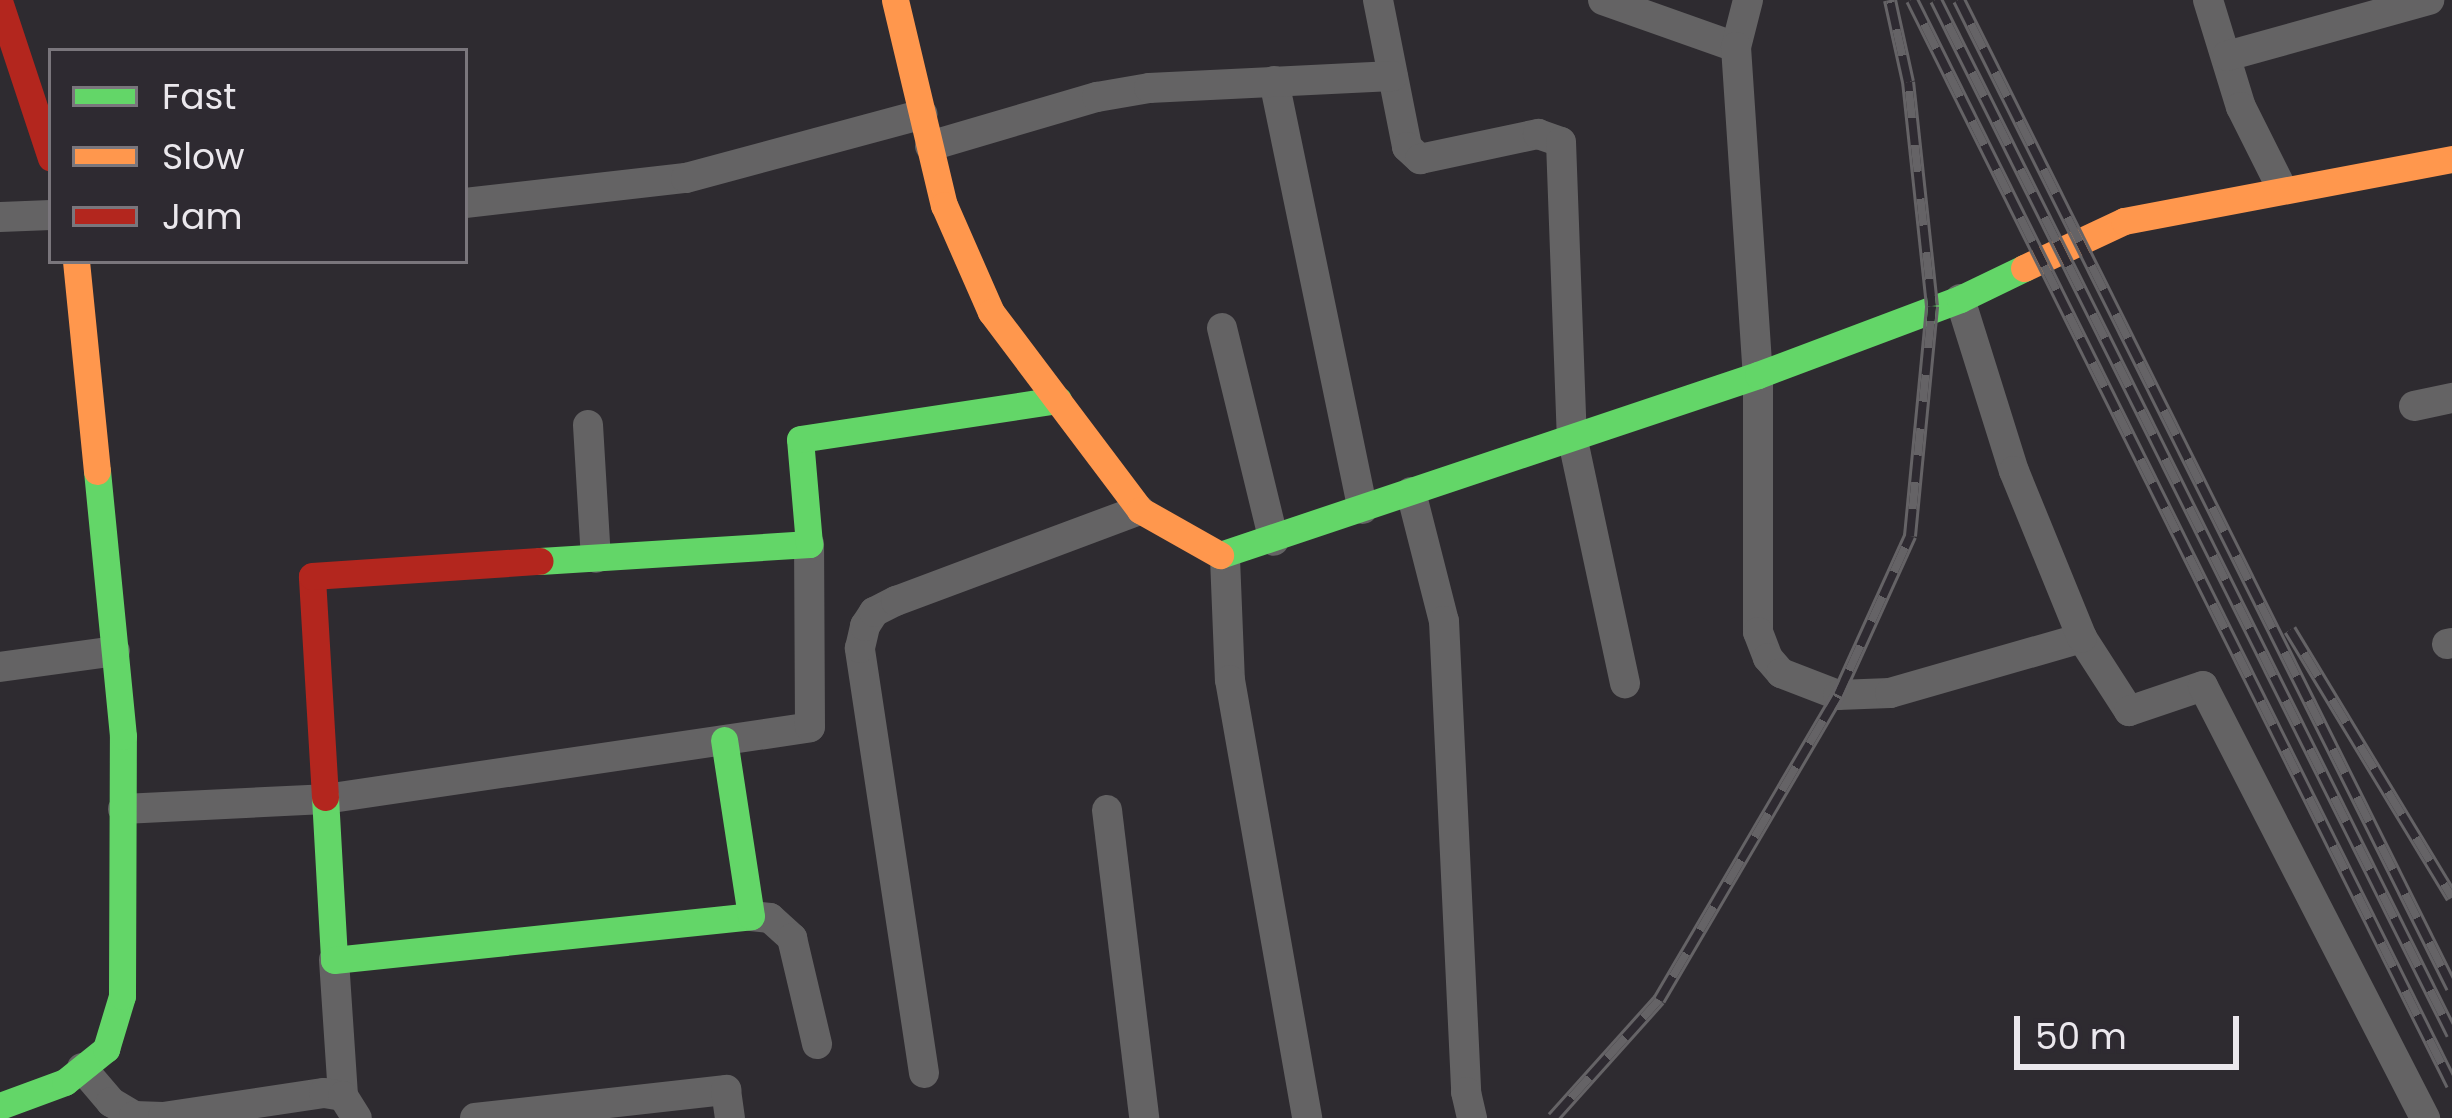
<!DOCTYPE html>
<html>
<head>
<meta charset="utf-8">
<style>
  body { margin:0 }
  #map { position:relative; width:2452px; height:1118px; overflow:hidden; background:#2e2b30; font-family:Poppins,sans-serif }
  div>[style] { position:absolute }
  .street>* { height:30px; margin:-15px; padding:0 15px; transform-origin:15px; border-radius:15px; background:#646364 }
  .fast>* { height:27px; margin:-13.5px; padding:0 13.5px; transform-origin:13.5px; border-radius:13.5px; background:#63d668 }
  .slow>* { height:27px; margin:-13.5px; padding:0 13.5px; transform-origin:13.5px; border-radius:13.5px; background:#ff974d }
  .jam>* { height:27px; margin:-13.5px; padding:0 13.5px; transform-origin:13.5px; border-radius:13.5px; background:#b3261e }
  .rail>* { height:14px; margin-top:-7px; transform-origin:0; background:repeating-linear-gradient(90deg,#2e2a31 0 27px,#656366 0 54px); box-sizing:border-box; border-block:3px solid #656366 }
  span { translate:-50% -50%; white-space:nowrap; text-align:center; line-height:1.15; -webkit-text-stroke:12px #2e2a31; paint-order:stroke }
  .legend { position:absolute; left:48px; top:48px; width:420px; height:216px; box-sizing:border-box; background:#2e2a31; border:3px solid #7a767c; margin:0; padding:15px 21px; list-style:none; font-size:36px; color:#ebe8ed }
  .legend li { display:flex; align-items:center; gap:24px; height:60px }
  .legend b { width:60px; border:3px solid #7a767c }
  .scale { position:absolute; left:2014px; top:1016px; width:225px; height:54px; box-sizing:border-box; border:6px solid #ebe8ed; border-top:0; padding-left:15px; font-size:36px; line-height:42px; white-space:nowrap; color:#ebe8ed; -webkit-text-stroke:9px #2e2a31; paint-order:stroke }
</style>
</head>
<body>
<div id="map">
  <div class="street">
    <div style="left:1378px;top:0;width:150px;rotate:78.8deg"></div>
    <div style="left:1407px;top:147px;width:18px;rotate:43deg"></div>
    <div style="left:1420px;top:159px;width:121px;rotate:-12deg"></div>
    <div style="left:1538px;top:134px;width:24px;rotate:19deg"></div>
    <div style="left:1561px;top:142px;width:294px;rotate:87.9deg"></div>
    <div style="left:1572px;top:436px;width:253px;rotate:77.9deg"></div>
    <div style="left:1603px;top:0;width:141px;rotate:19.5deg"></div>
    <div style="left:1748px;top:0;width:49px;rotate:104.3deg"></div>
    <div style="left:1736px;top:47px;width:329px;rotate:86.2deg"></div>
    <div style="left:1758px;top:375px;width:257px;rotate:90deg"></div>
    <div style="left:1758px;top:632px;width:28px;rotate:69deg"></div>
    <div style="left:1768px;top:658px;width:20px;rotate:49deg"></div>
    <div style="left:1781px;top:673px;width:61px;rotate:21.1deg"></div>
    <div style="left:1838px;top:695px;width:52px;rotate:-2.2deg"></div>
    <div style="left:1890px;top:693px;width:200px;rotate:-16deg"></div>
    <div style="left:2082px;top:638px;width:87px;rotate:57.2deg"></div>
    <div style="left:2129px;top:711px;width:78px;rotate:-18.7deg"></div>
    <div style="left:2203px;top:686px;width:486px;rotate:62.8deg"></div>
    <div style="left:2208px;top:0;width:112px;rotate:72.9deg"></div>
    <div style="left:2241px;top:107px;width:92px;rotate:63.4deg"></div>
    <div style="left:2227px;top:56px;width:210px;rotate:-15.5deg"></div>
    <div style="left:1274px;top:81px;width:437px;rotate:78.3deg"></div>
    <div style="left:930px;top:146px;width:174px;rotate:-16.4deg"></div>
    <div style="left:1097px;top:97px;width:53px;rotate:-9.8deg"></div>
    <div style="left:1149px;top:88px;width:244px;rotate:-2.8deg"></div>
    <div style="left:465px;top:203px;width:222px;rotate:-6.5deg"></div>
    <div style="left:686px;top:178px;width:245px;rotate:-15.1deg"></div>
    <div style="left:0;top:217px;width:51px;rotate:-2.2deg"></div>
    <div style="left:1960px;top:299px;width:180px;rotate:72.6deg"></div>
    <div style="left:2014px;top:471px;width:180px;rotate:67.8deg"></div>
    <div style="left:1222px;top:328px;width:219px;rotate:76.3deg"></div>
    <div style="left:2414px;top:406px;width:39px;rotate:-12deg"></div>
    <div style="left:588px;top:425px;width:133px;rotate:86.6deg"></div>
    <div style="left:1411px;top:492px;width:133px;rotate:75.7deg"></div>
    <div style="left:1444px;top:621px;width:472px;rotate:87.3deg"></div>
    <div style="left:1466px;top:1092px;width:27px;rotate:77deg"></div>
    <div style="left:1225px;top:558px;width:122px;rotate:87.7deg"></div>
    <div style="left:1230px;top:680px;width:445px;rotate:80deg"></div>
    <div style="left:2447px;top:644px;width:5px;rotate:-11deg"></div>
    <div style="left:0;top:667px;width:116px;rotate:-7.9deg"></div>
    <div style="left:123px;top:809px;width:202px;rotate:-2.8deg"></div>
    <div style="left:325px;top:799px;width:490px;rotate:-8.4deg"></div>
    <div style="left:810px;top:727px;width:183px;rotate:-90.3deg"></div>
    <div style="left:1107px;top:810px;width:310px;rotate:83.1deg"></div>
    <div style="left:751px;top:916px;width:19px;rotate:6deg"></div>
    <div style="left:770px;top:918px;width:30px;rotate:42deg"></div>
    <div style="left:792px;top:938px;width:109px;rotate:76.7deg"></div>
    <div style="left:334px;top:960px;width:136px;rotate:86.2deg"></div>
    <div style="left:82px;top:1068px;width:45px;rotate:49.5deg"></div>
    <div style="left:111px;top:1102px;width:27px;rotate:31deg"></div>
    <div style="left:134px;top:1116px;width:29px;rotate:2deg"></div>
    <div style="left:163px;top:1117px;width:163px;rotate:-8.5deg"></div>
    <div style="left:324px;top:1093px;width:19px;rotate:9deg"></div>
    <div style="left:343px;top:1096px;width:26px;rotate:58deg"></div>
    <div style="left:924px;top:1073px;width:430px;rotate:-98.6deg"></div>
    <div style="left:860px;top:648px;width:23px;rotate:-77deg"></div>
    <div style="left:865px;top:626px;width:17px;rotate:-57deg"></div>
    <div style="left:874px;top:612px;width:25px;rotate:-27deg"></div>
    <div style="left:896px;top:601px;width:260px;rotate:-20.5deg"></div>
    <div style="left:475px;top:1118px;width:253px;rotate:-6.4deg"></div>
    <div style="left:726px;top:1090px;width:28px;rotate:82deg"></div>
  </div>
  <div class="fast">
    <div style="left:1220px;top:555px;width:567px;rotate:-18.5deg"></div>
    <div style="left:1758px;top:375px;width:216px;rotate:-20.6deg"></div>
    <div style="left:1960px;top:299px;width:71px;rotate:-25.8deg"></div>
    <div style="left:540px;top:561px;width:270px;rotate:-3.6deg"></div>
    <div style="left:809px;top:544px;width:105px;rotate:-94.9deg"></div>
    <div style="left:800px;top:439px;width:261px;rotate:-8.6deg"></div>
    <div style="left:325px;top:797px;width:163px;rotate:86.8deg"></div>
    <div style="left:334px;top:960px;width:419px;rotate:-6deg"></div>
    <div style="left:751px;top:916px;width:178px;rotate:-98.7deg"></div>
    <div style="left:0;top:1106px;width:69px;rotate:-20.3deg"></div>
    <div style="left:65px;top:1082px;width:53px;rotate:-38.8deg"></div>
    <div style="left:106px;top:1049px;width:55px;rotate:-73.2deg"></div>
    <div style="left:122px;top:996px;width:260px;rotate:-89.8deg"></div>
    <div style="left:123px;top:736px;width:266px;rotate:-95.6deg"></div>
  </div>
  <div class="slow">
    <div style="left:895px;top:0;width:211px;rotate:76.6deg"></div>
    <div style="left:944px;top:205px;width:117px;rotate:66.3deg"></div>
    <div style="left:991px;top:312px;width:248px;rotate:53deg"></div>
    <div style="left:1140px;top:510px;width:92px;rotate:29.4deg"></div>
    <div style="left:76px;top:261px;width:211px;rotate:84.3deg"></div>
    <div style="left:2024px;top:268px;width:110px;rotate:-25.2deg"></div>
    <div style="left:2124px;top:221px;width:334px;rotate:-10.7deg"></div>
  </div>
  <div class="jam">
    <div style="left:0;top:4px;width:162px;rotate:71.7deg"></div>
    <div style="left:325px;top:797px;width:221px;rotate:-93.4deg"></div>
    <div style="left:312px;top:576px;width:228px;rotate:-3.8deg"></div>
  </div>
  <div class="rail">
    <div style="left:1912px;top:0;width:1212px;rotate:63.54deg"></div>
    <div style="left:1936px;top:0;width:1156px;rotate:63.48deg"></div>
    <div style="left:1959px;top:0;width:1104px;rotate:63.48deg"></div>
    <div style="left:2290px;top:630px;width:313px;rotate:58.8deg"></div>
    <div style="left:1553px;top:1118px;width:159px;rotate:-48.1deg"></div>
    <div style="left:1659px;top:1000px;width:354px;rotate:-59.6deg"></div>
    <div style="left:1838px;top:695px;width:175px;rotate:-65.6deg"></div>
    <div style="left:1910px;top:536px;width:231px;rotate:-84.5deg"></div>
    <div style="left:1932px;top:306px;width:225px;rotate:-96.1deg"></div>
    <div style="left:1908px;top:82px;width:84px;rotate:-102.4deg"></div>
  </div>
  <ul class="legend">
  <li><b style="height:15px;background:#63d668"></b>Fast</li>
  <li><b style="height:15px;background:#ff974d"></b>Slow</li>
  <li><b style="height:15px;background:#b3261e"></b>Jam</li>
  </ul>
  <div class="scale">50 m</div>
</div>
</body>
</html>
